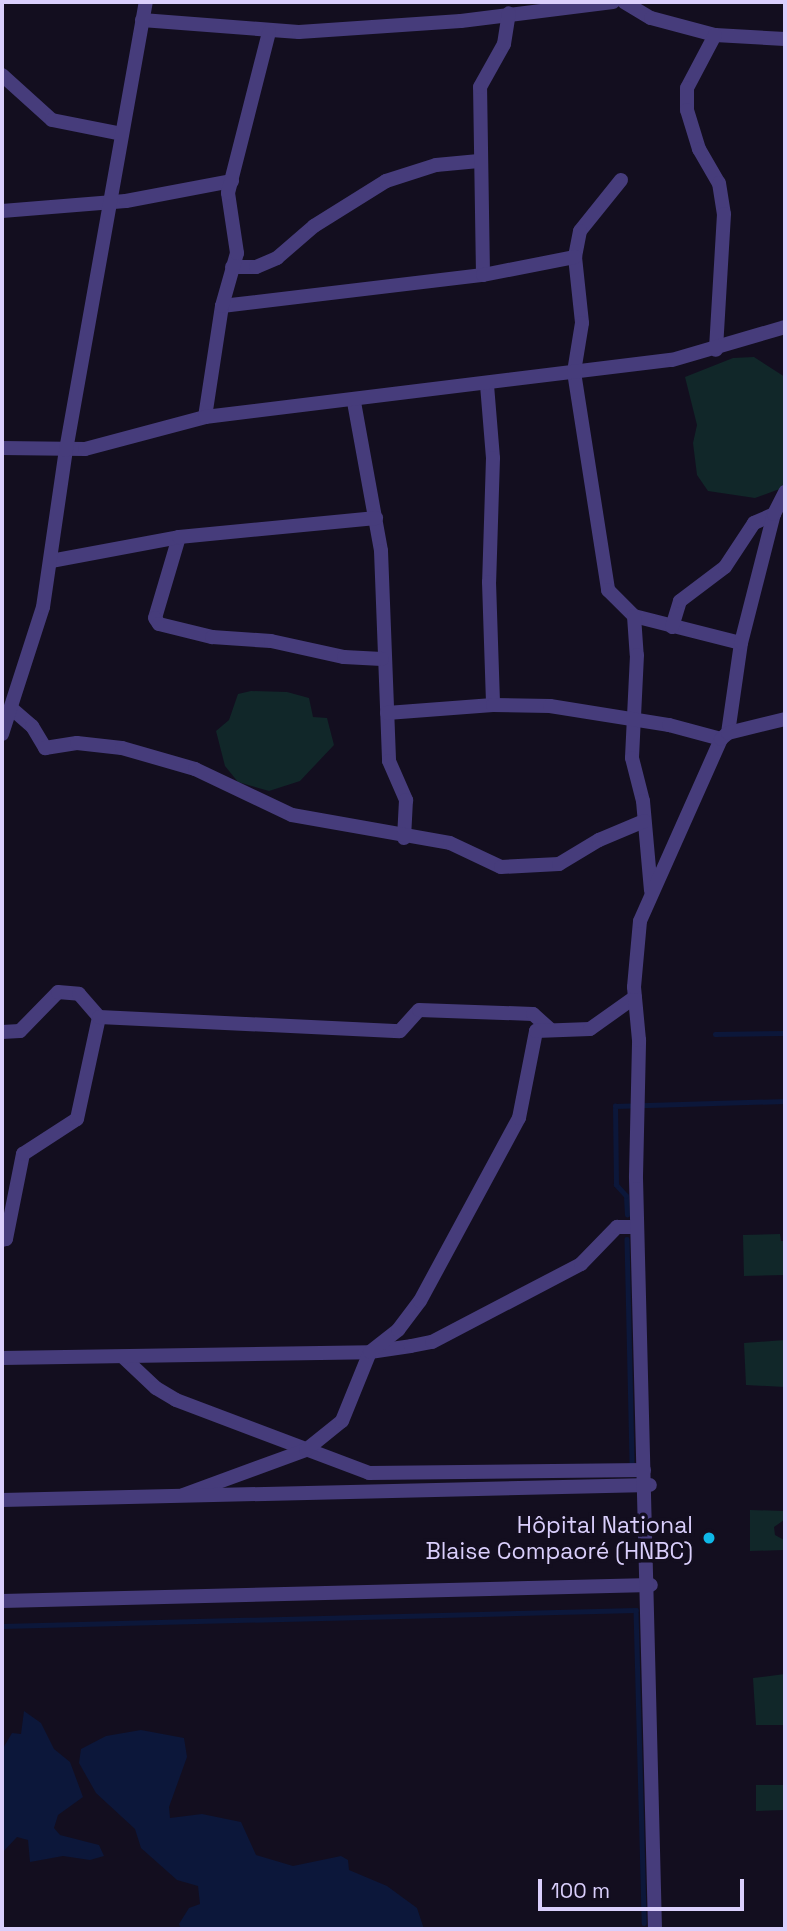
<!DOCTYPE html>
<html>
<head>
<meta charset="utf-8">
<style>
  body { margin:0 }
  #map { position:relative; width:787px; height:1931px; overflow:hidden; background:#130e1f; font-family:"Space Grotesk",sans-serif }
  div>[style] { position:absolute }
  .green>* { inset:0; background:#112729 }
  .water>* { inset:0; background:#0c173a }
  .stream>* { height:4.5px; margin:-2.25px; padding:0 2.25px; transform-origin:2.25px; border-radius:2.25px; background:#0c173a }
  .street>* { height:14px; margin:-7px; padding:0 7px; transform-origin:7px; border-radius:7px; background:#463c7b }
  .dots>* { width:19px; height:19px; translate:-50% -50%; box-sizing:border-box; border:4px solid #130e1f; border-radius:50% }
  span { translate:-50% -50%; white-space:nowrap; text-align:center; line-height:1.15; -webkit-text-stroke:7px #130e1f; paint-order:stroke }
  .poi-label { font-size:23px; color:#dacffc }
  .right { translate:-100% -50%; text-align:right }
  .frame { position:absolute; inset:0; border:4px solid #dacffc; pointer-events:none }
  .scale { position:absolute; left:538px; top:1879px; width:206px; height:32px; box-sizing:border-box; border:4px solid #dacffc; border-top:0; padding-left:9px; font-size:21px; line-height:24px; white-space:nowrap; color:#dacffc; -webkit-text-stroke:5px #130e1f; paint-order:stroke }
</style>
</head>
<body>
<div id="map">
  <div class="green">
    <div style="clip-path:polygon(754px 357px,785px 377px,785px 487px,755px 498px,708px 491px,697px 475px,693px 443px,697px 425px,685px 377px,733px 358px)"></div>
    <div style="clip-path:polygon(251px 691px,287px 692px,309px 698px,313px 717px,327px 718px,334px 745px,300px 781px,269px 791px,238px 782px,225px 766px,216px 731px,229px 720px,238px 694px)"></div>
    <div style="clip-path:polygon(780px 1234px,781px 1241px,785px 1241px,785px 1275px,744px 1276px,743px 1235px)"></div>
    <div style="clip-path:polygon(785px 1340px,785px 1387px,746px 1385px,744px 1343px)"></div>
    <div style="clip-path:polygon(750px 1510px,784px 1511px,784px 1520px,774px 1527px,775px 1535px,784px 1540px,784px 1550px,750px 1551px)"></div>
    <div style="clip-path:polygon(785px 1674px,785px 1725px,756px 1725px,753px 1678px)"></div>
    <div style="clip-path:polygon(756px 1785px,785px 1785px,785px 1810px,756px 1811px)"></div>
  </div>
  <div class="water">
    <div style="clip-path:polygon(24px 1711px,41px 1723px,54px 1749px,70px 1762px,83px 1797px,58px 1815px,54px 1828px,60px 1835px,99px 1845px,104px 1856px,90px 1860px,63px 1856px,30px 1862px,28px 1840px,17px 1837px,2px 1853px,2px 1750px,12px 1733px,21px 1734px)"></div>
    <div style="clip-path:polygon(141px 1730px,184px 1738px,187px 1757px,169px 1807px,170px 1818px,202px 1814px,241px 1822px,256px 1855px,293px 1866px,341px 1856px,348px 1860px,349px 1870px,387px 1886px,417px 1908px,424px 1929px,181px 1929px,179px 1924px,189px 1908px,200px 1904px,198px 1886px,177px 1880px,141px 1848px,135px 1829px,96px 1793px,79px 1763px,81px 1749px,106px 1736px)"></div>
  </div>
  <div class="stream">
    <div style="left:715px;top:1034px;width:70px;rotate:-0.8deg"></div>
    <div style="left:627px;top:1215px;width:19px;rotate:-93deg"></div>
    <div style="left:626px;top:1196px;width:15px;rotate:-132deg"></div>
    <div style="left:616px;top:1185px;width:79px;rotate:-90.7deg"></div>
    <div style="left:615px;top:1106px;width:170px;rotate:-1.7deg"></div>
    <div style="left:627px;top:1239px;width:224px;rotate:88.7deg"></div>
    <div style="left:2px;top:1626px;width:634px;rotate:-1.45deg"></div>
    <div style="left:636px;top:1610px;width:313px;rotate:88.5deg"></div>
  </div>
  <div class="street">
    <div style="left:624px;top:2px;width:31px;rotate:31deg"></div>
    <div style="left:651px;top:18px;width:66px;rotate:14.9deg"></div>
    <div style="left:715px;top:35px;width:70px;rotate:3.3deg"></div>
    <div style="left:142px;top:20px;width:157px;rotate:4.4deg"></div>
    <div style="left:299px;top:32px;width:162px;rotate:-3.9deg"></div>
    <div style="left:461px;top:21px;width:153px;rotate:-7.1deg"></div>
    <div style="left:715px;top:35px;width:60px;rotate:117.8deg"></div>
    <div style="left:687px;top:88px;width:22px;rotate:90deg"></div>
    <div style="left:687px;top:110px;width:41px;rotate:72.9deg"></div>
    <div style="left:699px;top:149px;width:39px;rotate:60deg"></div>
    <div style="left:719px;top:183px;width:31px;rotate:81deg"></div>
    <div style="left:724px;top:214px;width:136px;rotate:93.4deg"></div>
    <div style="left:2px;top:75px;width:67px;rotate:42deg"></div>
    <div style="left:52px;top:120px;width:71px;rotate:11.3deg"></div>
    <div style="left:621px;top:180px;width:65px;rotate:128.8deg"></div>
    <div style="left:580px;top:231px;width:26px;rotate:101deg"></div>
    <div style="left:575px;top:257px;width:66px;rotate:83.9deg"></div>
    <div style="left:582px;top:323px;width:50px;rotate:99.3deg"></div>
    <div style="left:574px;top:372px;width:221px;rotate:81.1deg"></div>
    <div style="left:608px;top:590px;width:37px;rotate:45deg"></div>
    <div style="left:634px;top:616px;width:110px;rotate:14.2deg"></div>
    <div style="left:2px;top:211px;width:124px;rotate:-4.6deg"></div>
    <div style="left:126px;top:201px;width:108px;rotate:-10.7deg"></div>
    <div style="left:232px;top:267px;width:24px"></div>
    <div style="left:256px;top:267px;width:23px;rotate:-23deg"></div>
    <div style="left:277px;top:258px;width:49px;rotate:-40.9deg"></div>
    <div style="left:314px;top:226px;width:85px;rotate:-32deg"></div>
    <div style="left:386px;top:181px;width:52px;rotate:-17.7deg"></div>
    <div style="left:436px;top:165px;width:43px;rotate:-5.3deg"></div>
    <div style="left:483px;top:275px;width:188px;rotate:-90.9deg"></div>
    <div style="left:480px;top:87px;width:49px;rotate:-60.8deg"></div>
    <div style="left:504px;top:44px;width:31px;rotate:-81deg"></div>
    <div style="left:222px;top:306px;width:263px;rotate:-6.8deg"></div>
    <div style="left:483px;top:275px;width:94px;rotate:-11.1deg"></div>
    <div style="left:487px;top:385px;width:73px;rotate:85.3deg"></div>
    <div style="left:493px;top:458px;width:124px;rotate:91.8deg"></div>
    <div style="left:489px;top:582px;width:123px;rotate:88.1deg"></div>
    <div style="left:354px;top:402px;width:151px;rotate:79.7deg"></div>
    <div style="left:381px;top:551px;width:210px;rotate:87.8deg"></div>
    <div style="left:389px;top:761px;width:43px;rotate:66.4deg"></div>
    <div style="left:406px;top:800px;width:38px;rotate:93deg"></div>
    <div style="left:205px;top:417px;width:112px;rotate:-81.3deg"></div>
    <div style="left:222px;top:306px;width:55px;rotate:-74.2deg"></div>
    <div style="left:237px;top:253px;width:61px;rotate:-98.5deg"></div>
    <div style="left:228px;top:193px;width:166px;rotate:-75.7deg"></div>
    <div style="left:2px;top:448px;width:83px;rotate:0.7deg"></div>
    <div style="left:85px;top:449px;width:124px;rotate:-14.9deg"></div>
    <div style="left:205px;top:417px;width:470px;rotate:-7deg"></div>
    <div style="left:672px;top:360px;width:118px;rotate:-16.3deg"></div>
    <div style="left:179px;top:537px;width:84px;rotate:106.5deg"></div>
    <div style="left:155px;top:618px;width:7px;rotate:56deg"></div>
    <div style="left:159px;top:624px;width:55px;rotate:13.8deg"></div>
    <div style="left:212px;top:637px;width:59px;rotate:3.9deg"></div>
    <div style="left:271px;top:641px;width:75px;rotate:12.4deg"></div>
    <div style="left:344px;top:657px;width:38px;rotate:3deg"></div>
    <div style="left:51px;top:561px;width:130px;rotate:-10.6deg"></div>
    <div style="left:179px;top:537px;width:198px;rotate:-5.5deg"></div>
    <div style="left:634px;top:616px;width:39px;rotate:86deg"></div>
    <div style="left:637px;top:655px;width:103px;rotate:92.8deg"></div>
    <div style="left:632px;top:758px;width:44px;rotate:75.7deg"></div>
    <div style="left:643px;top:801px;width:90px;rotate:84.9deg"></div>
    <div style="left:672px;top:627px;width:27px;rotate:-73deg"></div>
    <div style="left:680px;top:601px;width:56px;rotate:-37.1deg"></div>
    <div style="left:725px;top:567px;width:53px;rotate:-56.6deg"></div>
    <div style="left:754px;top:523px;width:22px;rotate:-24deg"></div>
    <div style="left:11px;top:708px;width:28px;rotate:41deg"></div>
    <div style="left:32px;top:726px;width:26px;rotate:59deg"></div>
    <div style="left:45px;top:748px;width:32px;rotate:-9deg"></div>
    <div style="left:77px;top:743px;width:45px;rotate:6.3deg"></div>
    <div style="left:122px;top:748px;width:76px;rotate:16deg"></div>
    <div style="left:195px;top:769px;width:107px;rotate:25.4deg"></div>
    <div style="left:292px;top:815px;width:160px;rotate:10deg"></div>
    <div style="left:450px;top:843px;width:56px;rotate:25.2deg"></div>
    <div style="left:501px;top:867px;width:58px;rotate:-3deg"></div>
    <div style="left:559px;top:864px;width:47px;rotate:-31deg"></div>
    <div style="left:599px;top:840px;width:49px;rotate:-22.9deg"></div>
    <div style="left:387px;top:713px;width:106px;rotate:-4.3deg"></div>
    <div style="left:493px;top:705px;width:57px;rotate:1deg"></div>
    <div style="left:550px;top:706px;width:121px;rotate:9.1deg"></div>
    <div style="left:669px;top:725px;width:54px;rotate:15.1deg"></div>
    <div style="left:728px;top:733px;width:91px;rotate:-81.8deg"></div>
    <div style="left:741px;top:643px;width:133px;rotate:-75.7deg"></div>
    <div style="left:774px;top:514px;width:25px;rotate:-63deg"></div>
    <div style="left:2px;top:734px;width:133px;rotate:-72.1deg"></div>
    <div style="left:43px;top:607px;width:159px;rotate:-81.7deg"></div>
    <div style="left:66px;top:450px;width:455px;rotate:-79.9deg"></div>
    <div style="left:2px;top:1032px;width:18px;rotate:-3deg"></div>
    <div style="left:20px;top:1031px;width:54px;rotate:-45.7deg"></div>
    <div style="left:58px;top:992px;width:21px;rotate:5deg"></div>
    <div style="left:79px;top:994px;width:30px;rotate:49deg"></div>
    <div style="left:2px;top:1240px;width:4px;rotate:-14deg"></div>
    <div style="left:6px;top:1239px;width:87px;rotate:-78.7deg"></div>
    <div style="left:23px;top:1154px;width:64px;rotate:-32.9deg"></div>
    <div style="left:77px;top:1119px;width:104px;rotate:-77.8deg"></div>
    <div style="left:99px;top:1017px;width:301px;rotate:2.7deg"></div>
    <div style="left:400px;top:1031px;width:28px;rotate:-48deg"></div>
    <div style="left:419px;top:1010px;width:114px;rotate:2deg"></div>
    <div style="left:533px;top:1014px;width:24px;rotate:42deg"></div>
    <div style="left:123px;top:1357px;width:45px;rotate:43.2deg"></div>
    <div style="left:156px;top:1388px;width:23px;rotate:31deg"></div>
    <div style="left:176px;top:1400px;width:206px;rotate:20.7deg"></div>
    <div style="left:369px;top:1473px;width:275px;rotate:-0.6deg"></div>
    <div style="left:2px;top:1358px;width:368px;rotate:-0.9deg"></div>
    <div style="left:370px;top:1352px;width:41px;rotate:-8.3deg"></div>
    <div style="left:411px;top:1346px;width:21px;rotate:-11deg"></div>
    <div style="left:432px;top:1342px;width:168px;rotate:-27.6deg"></div>
    <div style="left:581px;top:1264px;width:52px;rotate:-45.8deg"></div>
    <div style="left:617px;top:1227px;width:20px"></div>
    <div style="left:183px;top:1495px;width:131px;rotate:-20.1deg"></div>
    <div style="left:306px;top:1450px;width:46px;rotate:-38.9deg"></div>
    <div style="left:342px;top:1421px;width:74px;rotate:-67.9deg"></div>
    <div style="left:370px;top:1352px;width:36px;rotate:-38deg"></div>
    <div style="left:398px;top:1330px;width:36px;rotate:-53deg"></div>
    <div style="left:420px;top:1301px;width:208px;rotate:-61.6deg"></div>
    <div style="left:519px;top:1118px;width:89px;rotate:-78.9deg"></div>
    <div style="left:536px;top:1031px;width:54px;rotate:-2.1deg"></div>
    <div style="left:590px;top:1029px;width:55px;rotate:-35.4deg"></div>
    <div style="left:2px;top:1500px;width:648px;rotate:-1.33deg"></div>
    <div style="left:2px;top:1601px;width:649px;rotate:-1.41deg"></div>
    <div style="left:655px;top:1929px;width:753px;rotate:-91.45deg"></div>
    <div style="left:636px;top:1176px;width:136px;rotate:-88.7deg"></div>
    <div style="left:639px;top:1040px;width:53px;rotate:-95.4deg"></div>
    <div style="left:634px;top:987px;width:66px;rotate:-84.8deg"></div>
    <div style="left:640px;top:921px;width:199px;rotate:-66deg"></div>
    <div style="left:721px;top:739px;width:9px;rotate:-41deg"></div>
    <div style="left:728px;top:733px;width:59px;rotate:-13.8deg"></div>
  </div>
  <div class="dots">
    <div style="left:709px;top:1538px;background:#0fb8e8"></div>
  </div>
  <div class="poi-label">
    <span class="right" style="left:693px;top:1538px">Hôpital National<br>Blaise Compaoré (HNBC)</span>
  </div>
  <div class="frame"></div>
  <div class="scale">100 m</div>
</div>
</body>
</html>
